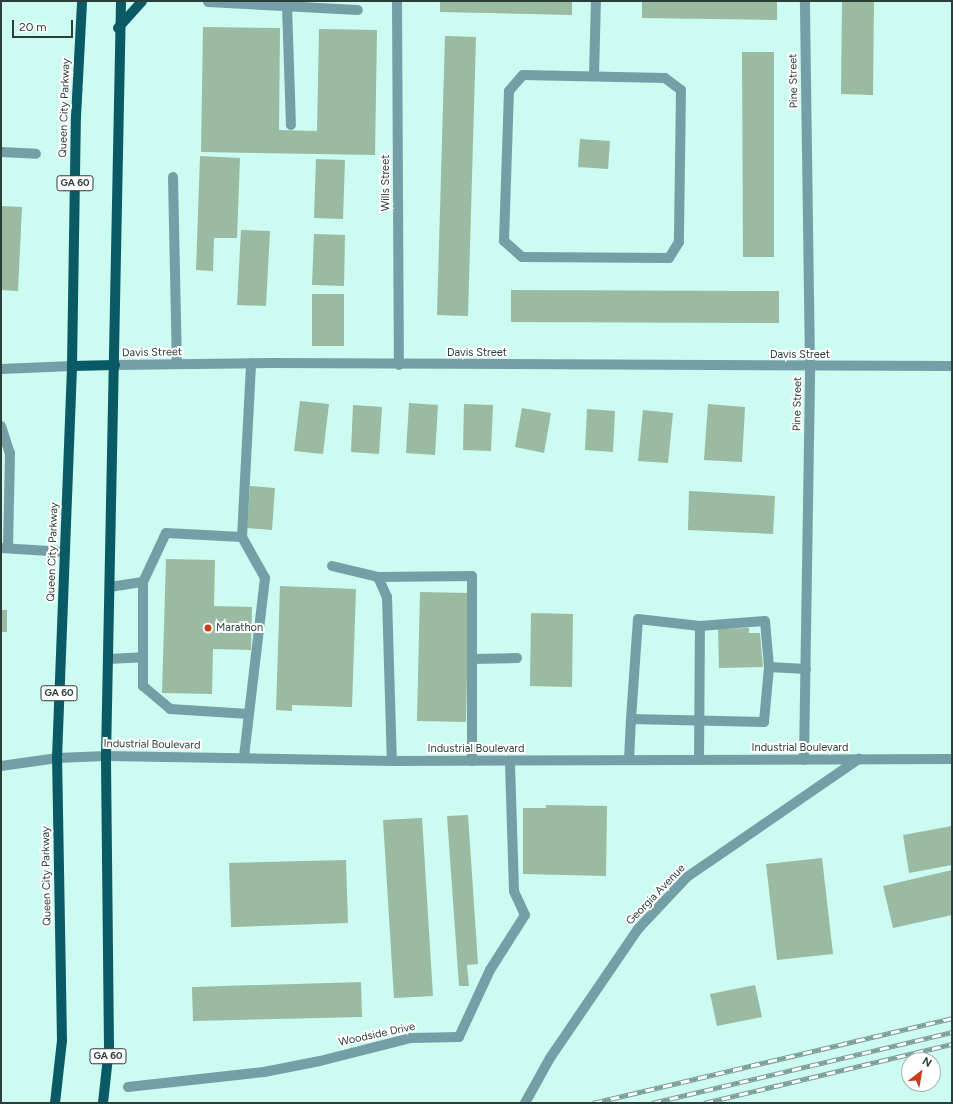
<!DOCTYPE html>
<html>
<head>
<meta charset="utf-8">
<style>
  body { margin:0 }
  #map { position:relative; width:953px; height:1104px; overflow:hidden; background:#ccfbf1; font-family:Figtree,sans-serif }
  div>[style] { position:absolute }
  .building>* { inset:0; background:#9abaa1 }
  .minor>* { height:10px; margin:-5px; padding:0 5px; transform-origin:5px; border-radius:5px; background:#759fa7 }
  .major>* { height:10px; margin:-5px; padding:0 5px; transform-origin:5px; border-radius:5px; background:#0a5a65 }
  .rail>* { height:4.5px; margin-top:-2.25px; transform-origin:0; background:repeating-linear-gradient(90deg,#fff 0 9px,#7d9e97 0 18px); box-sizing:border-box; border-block:1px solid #7d9e97 }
  .dots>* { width:11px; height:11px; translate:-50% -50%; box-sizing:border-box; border:2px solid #fff; border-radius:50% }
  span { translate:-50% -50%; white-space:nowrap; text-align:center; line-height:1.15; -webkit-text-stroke:4px #fff; paint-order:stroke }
  .shield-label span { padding:1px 3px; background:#fff; border:1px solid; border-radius:3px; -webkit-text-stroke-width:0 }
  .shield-label { font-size:10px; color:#2b3e3a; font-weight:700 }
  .street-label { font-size:11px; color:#2b3e3a }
  .poi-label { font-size:11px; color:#2b3e3a }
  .left { translate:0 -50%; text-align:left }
  .frame { position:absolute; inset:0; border:2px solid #2b3e3a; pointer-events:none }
  .north { position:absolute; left:901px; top:1052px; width:40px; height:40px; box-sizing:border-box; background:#fff; border:1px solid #aab2b0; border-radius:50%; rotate:31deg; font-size:11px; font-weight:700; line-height:16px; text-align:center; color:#2b3e3a }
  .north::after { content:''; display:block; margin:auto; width:14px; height:18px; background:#c83e1c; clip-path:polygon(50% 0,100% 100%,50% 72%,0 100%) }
  .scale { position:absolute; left:12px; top:20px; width:61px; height:18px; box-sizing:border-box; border:2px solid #2b3e3a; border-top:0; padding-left:5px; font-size:12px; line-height:14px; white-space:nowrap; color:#2b3e3a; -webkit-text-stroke:3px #fff; paint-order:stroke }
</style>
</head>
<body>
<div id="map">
  <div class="building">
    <div style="clip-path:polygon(440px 1px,572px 1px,572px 15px,440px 12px)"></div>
    <div style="clip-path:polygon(642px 1px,777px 1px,777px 20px,642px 18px)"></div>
    <div style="clip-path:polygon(842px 1px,874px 1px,873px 95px,841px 94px)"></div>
    <div style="clip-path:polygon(203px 27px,280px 28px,279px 130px,317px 131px,319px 29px,377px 30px,375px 155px,201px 152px)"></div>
    <div style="clip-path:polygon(445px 36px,476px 37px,468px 316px,437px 315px)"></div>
    <div style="clip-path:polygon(742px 52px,774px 52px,774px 257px,743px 257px)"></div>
    <div style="clip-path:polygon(580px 139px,610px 141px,608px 169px,578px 167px)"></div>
    <div style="clip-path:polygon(200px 156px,240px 158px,237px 238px,214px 238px,213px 271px,196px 270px)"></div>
    <div style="clip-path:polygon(316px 159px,345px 160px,343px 219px,314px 218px)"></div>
    <div style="clip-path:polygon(1px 206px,22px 207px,18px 291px,1px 290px)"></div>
    <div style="clip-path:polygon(241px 230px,270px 231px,266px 306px,237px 305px)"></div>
    <div style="clip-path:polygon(314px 234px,345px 235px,344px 286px,312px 285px)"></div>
    <div style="clip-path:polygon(511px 290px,779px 291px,779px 323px,511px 322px)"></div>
    <div style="clip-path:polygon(312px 294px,344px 294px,344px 346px,312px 346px)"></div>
    <div style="clip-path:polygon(300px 401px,329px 404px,323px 454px,294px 451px)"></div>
    <div style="clip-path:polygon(409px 403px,438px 405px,435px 455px,406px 453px)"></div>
    <div style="clip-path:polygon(464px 404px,493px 405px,491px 451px,463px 450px)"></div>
    <div style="clip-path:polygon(708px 404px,745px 407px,742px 462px,704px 460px)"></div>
    <div style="clip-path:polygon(353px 405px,382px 407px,379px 454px,351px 452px)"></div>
    <div style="clip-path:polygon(522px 408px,551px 413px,544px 453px,515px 447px)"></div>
    <div style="clip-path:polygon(587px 409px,615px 411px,613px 452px,585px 450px)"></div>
    <div style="clip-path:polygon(643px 410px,673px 413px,668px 463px,638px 461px)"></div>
    <div style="clip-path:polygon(250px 486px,275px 488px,272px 530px,247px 528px)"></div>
    <div style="clip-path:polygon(689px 491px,775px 496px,773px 534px,688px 530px)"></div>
    <div style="clip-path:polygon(166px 559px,215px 560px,214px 606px,252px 607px,251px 650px,213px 649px,212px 694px,162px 693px)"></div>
    <div style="clip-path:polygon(280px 586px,356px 589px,352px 707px,292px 705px,292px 711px,276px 710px)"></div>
    <div style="clip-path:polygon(420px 592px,469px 593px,466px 722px,417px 721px)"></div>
    <div style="clip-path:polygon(1px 610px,7px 610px,7px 632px,1px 632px)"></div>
    <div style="clip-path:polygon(531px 613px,573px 614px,572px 687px,530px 686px)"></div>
    <div style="clip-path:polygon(749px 628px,749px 633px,760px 633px,763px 667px,719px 668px,718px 629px)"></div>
    <div style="clip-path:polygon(546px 805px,607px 806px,606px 876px,523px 874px,523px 808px,546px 808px)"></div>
    <div style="clip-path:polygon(468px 815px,478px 964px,467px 965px,469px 986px,459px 986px,447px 816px)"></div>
    <div style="clip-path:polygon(422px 818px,433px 996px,394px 998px,383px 820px)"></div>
    <div style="clip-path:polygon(952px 826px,952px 865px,909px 873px,903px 835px)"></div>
    <div style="clip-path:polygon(822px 858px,833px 954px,777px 960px,766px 864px)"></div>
    <div style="clip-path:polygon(346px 860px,348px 923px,231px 927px,229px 863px)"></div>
    <div style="clip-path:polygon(952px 870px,952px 915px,893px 928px,883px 886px)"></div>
    <div style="clip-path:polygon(361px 982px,362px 1017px,193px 1021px,192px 987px)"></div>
    <div style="clip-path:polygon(755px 985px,762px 1017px,717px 1026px,710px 994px)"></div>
  </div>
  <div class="minor">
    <div style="left:284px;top:1px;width:6px;rotate:59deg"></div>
    <div style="left:287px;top:6px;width:119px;rotate:88.1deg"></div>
    <div style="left:397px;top:1px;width:364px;rotate:89.7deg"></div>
    <div style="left:208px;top:2px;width:150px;rotate:3.1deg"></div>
    <div style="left:523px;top:75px;width:142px;rotate:1.2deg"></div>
    <div style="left:665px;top:78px;width:20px;rotate:37deg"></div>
    <div style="left:681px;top:90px;width:152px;rotate:90.8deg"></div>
    <div style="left:679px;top:242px;width:19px;rotate:122deg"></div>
    <div style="left:669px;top:258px;width:147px;rotate:-179.6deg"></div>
    <div style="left:522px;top:257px;width:24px;rotate:-138deg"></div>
    <div style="left:504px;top:241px;width:150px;rotate:-88.1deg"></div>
    <div style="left:509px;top:91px;width:21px;rotate:-49deg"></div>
    <div style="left:594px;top:75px;width:74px;rotate:-88.5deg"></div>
    <div style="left:1px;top:152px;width:35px;rotate:3deg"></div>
    <div style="left:173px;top:177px;width:187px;rotate:88.8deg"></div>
    <div style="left:115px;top:365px;width:156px;rotate:-0.7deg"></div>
    <div style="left:271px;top:363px;width:681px;rotate:0.25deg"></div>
    <div style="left:1px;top:369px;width:71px;rotate:-2.4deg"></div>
    <div style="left:1px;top:426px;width:28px;rotate:72deg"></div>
    <div style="left:10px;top:453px;width:95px;rotate:91.2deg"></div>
    <div style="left:242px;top:537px;width:174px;rotate:-87deg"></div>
    <div style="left:1px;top:548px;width:64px;rotate:3.6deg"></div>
    <div style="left:332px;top:566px;width:47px;rotate:13.4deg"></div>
    <div style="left:378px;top:577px;width:22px;rotate:66deg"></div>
    <div style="left:387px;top:597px;width:164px;rotate:88.3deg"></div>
    <div style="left:378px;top:577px;width:94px;rotate:-0.6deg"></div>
    <div style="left:472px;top:576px;width:185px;rotate:90deg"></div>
    <div style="left:143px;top:582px;width:104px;rotate:90deg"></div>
    <div style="left:143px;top:686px;width:35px;rotate:40deg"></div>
    <div style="left:170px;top:709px;width:79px;rotate:3.6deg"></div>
    <div style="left:110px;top:587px;width:33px;rotate:-9deg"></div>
    <div style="left:143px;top:582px;width:54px;rotate:-64.9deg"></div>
    <div style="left:166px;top:533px;width:76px;rotate:3deg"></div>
    <div style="left:242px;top:537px;width:47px;rotate:60.7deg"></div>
    <div style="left:265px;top:578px;width:181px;rotate:96.7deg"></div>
    <div style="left:108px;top:659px;width:35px;rotate:-3deg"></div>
    <div style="left:472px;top:659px;width:45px;rotate:-1.3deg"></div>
    <div style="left:631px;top:719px;width:100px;rotate:-86deg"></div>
    <div style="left:638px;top:619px;width:62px;rotate:6.4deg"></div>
    <div style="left:700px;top:626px;width:65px;rotate:-4.4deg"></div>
    <div style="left:765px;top:621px;width:46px;rotate:85deg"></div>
    <div style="left:629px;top:760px;width:41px;rotate:-87.2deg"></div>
    <div style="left:631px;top:719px;width:133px;rotate:1.3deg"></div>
    <div style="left:764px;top:722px;width:55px;rotate:-84.8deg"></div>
    <div style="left:769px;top:667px;width:37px;rotate:3deg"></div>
    <div style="left:699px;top:760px;width:134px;rotate:-89.6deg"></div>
    <div style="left:804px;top:760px;width:393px;rotate:-89.1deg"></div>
    <div style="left:810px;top:367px;width:366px;rotate:-90.8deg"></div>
    <div style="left:1px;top:766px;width:57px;rotate:-8.1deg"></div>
    <div style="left:57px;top:758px;width:49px;rotate:-2.3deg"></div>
    <div style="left:106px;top:756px;width:286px;rotate:1deg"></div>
    <div style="left:392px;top:761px;width:560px;rotate:-0.2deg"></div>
    <div style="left:128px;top:1087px;width:137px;rotate:-6.3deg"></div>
    <div style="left:264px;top:1072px;width:57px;rotate:-11.1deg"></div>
    <div style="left:320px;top:1061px;width:94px;rotate:-14.2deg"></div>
    <div style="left:411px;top:1038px;width:48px;rotate:-1.2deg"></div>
    <div style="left:459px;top:1037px;width:74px;rotate:-65.2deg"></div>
    <div style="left:490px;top:970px;width:65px;rotate:-57.5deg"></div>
    <div style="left:525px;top:915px;width:26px;rotate:-115deg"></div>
    <div style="left:514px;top:891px;width:130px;rotate:-91.8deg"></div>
    <div style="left:525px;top:1103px;width:51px;rotate:-60.9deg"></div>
    <div style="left:550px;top:1058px;width:156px;rotate:-55.7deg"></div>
    <div style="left:638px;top:929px;width:71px;rotate:-46.7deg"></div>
    <div style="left:687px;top:877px;width:209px;rotate:-34.5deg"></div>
  </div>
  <div class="major">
    <div style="left:118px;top:28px;width:36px;rotate:-48deg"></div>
    <div style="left:72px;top:366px;width:43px;rotate:-1.3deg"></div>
    <div style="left:55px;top:1103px;width:62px;rotate:-83.6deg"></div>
    <div style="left:62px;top:1041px;width:283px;rotate:-91deg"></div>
    <div style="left:57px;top:758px;width:392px;rotate:-87.8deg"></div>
    <div style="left:72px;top:366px;width:249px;rotate:-89.1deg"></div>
    <div style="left:76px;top:117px;width:116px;rotate:-87deg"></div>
    <div style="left:103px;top:1103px;width:55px;rotate:-83.8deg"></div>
    <div style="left:109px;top:1048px;width:292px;rotate:-90.6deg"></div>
    <div style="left:106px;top:756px;width:755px;rotate:-88.86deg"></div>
  </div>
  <div class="rail">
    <div style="left:593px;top:1103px;width:369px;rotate:-13.3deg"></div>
    <div style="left:652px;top:1103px;width:308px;rotate:-13.3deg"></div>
    <div style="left:704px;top:1103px;width:255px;rotate:-13.4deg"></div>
  </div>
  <div class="dots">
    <div style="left:208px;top:628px;background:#c83e1c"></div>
  </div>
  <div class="shield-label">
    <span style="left:75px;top:183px">GA 60</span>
    <span style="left:59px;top:693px">GA 60</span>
    <span style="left:108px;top:1056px">GA 60</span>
  </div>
  <div class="street-label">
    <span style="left:794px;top:81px;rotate:-91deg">Pine Street</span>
    <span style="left:65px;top:108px;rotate:-88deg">Queen City Parkway</span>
    <span style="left:386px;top:183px;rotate:-90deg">Wills Street</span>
    <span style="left:152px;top:353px;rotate:-1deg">Davis Street</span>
    <span style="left:477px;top:353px">Davis Street</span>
    <span style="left:800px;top:355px">Davis Street</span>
    <span style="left:798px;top:404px;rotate:-89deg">Pine Street</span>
    <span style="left:53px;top:552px;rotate:-88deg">Queen City Parkway</span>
    <span style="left:152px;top:745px;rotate:1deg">Industrial Boulevard</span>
    <span style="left:800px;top:748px">Industrial Boulevard</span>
    <span style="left:476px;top:749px">Industrial Boulevard</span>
    <span style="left:47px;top:876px;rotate:-91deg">Queen City Parkway</span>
    <span style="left:656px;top:895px;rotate:-46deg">Georgia Avenue</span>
    <span style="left:377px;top:1035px;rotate:-12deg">Woodside Drive</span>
  </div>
  <div class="poi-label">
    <span class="left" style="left:216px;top:628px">Marathon</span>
  </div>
  <div class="frame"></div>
  <div class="north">N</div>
  <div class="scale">20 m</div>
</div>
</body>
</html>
